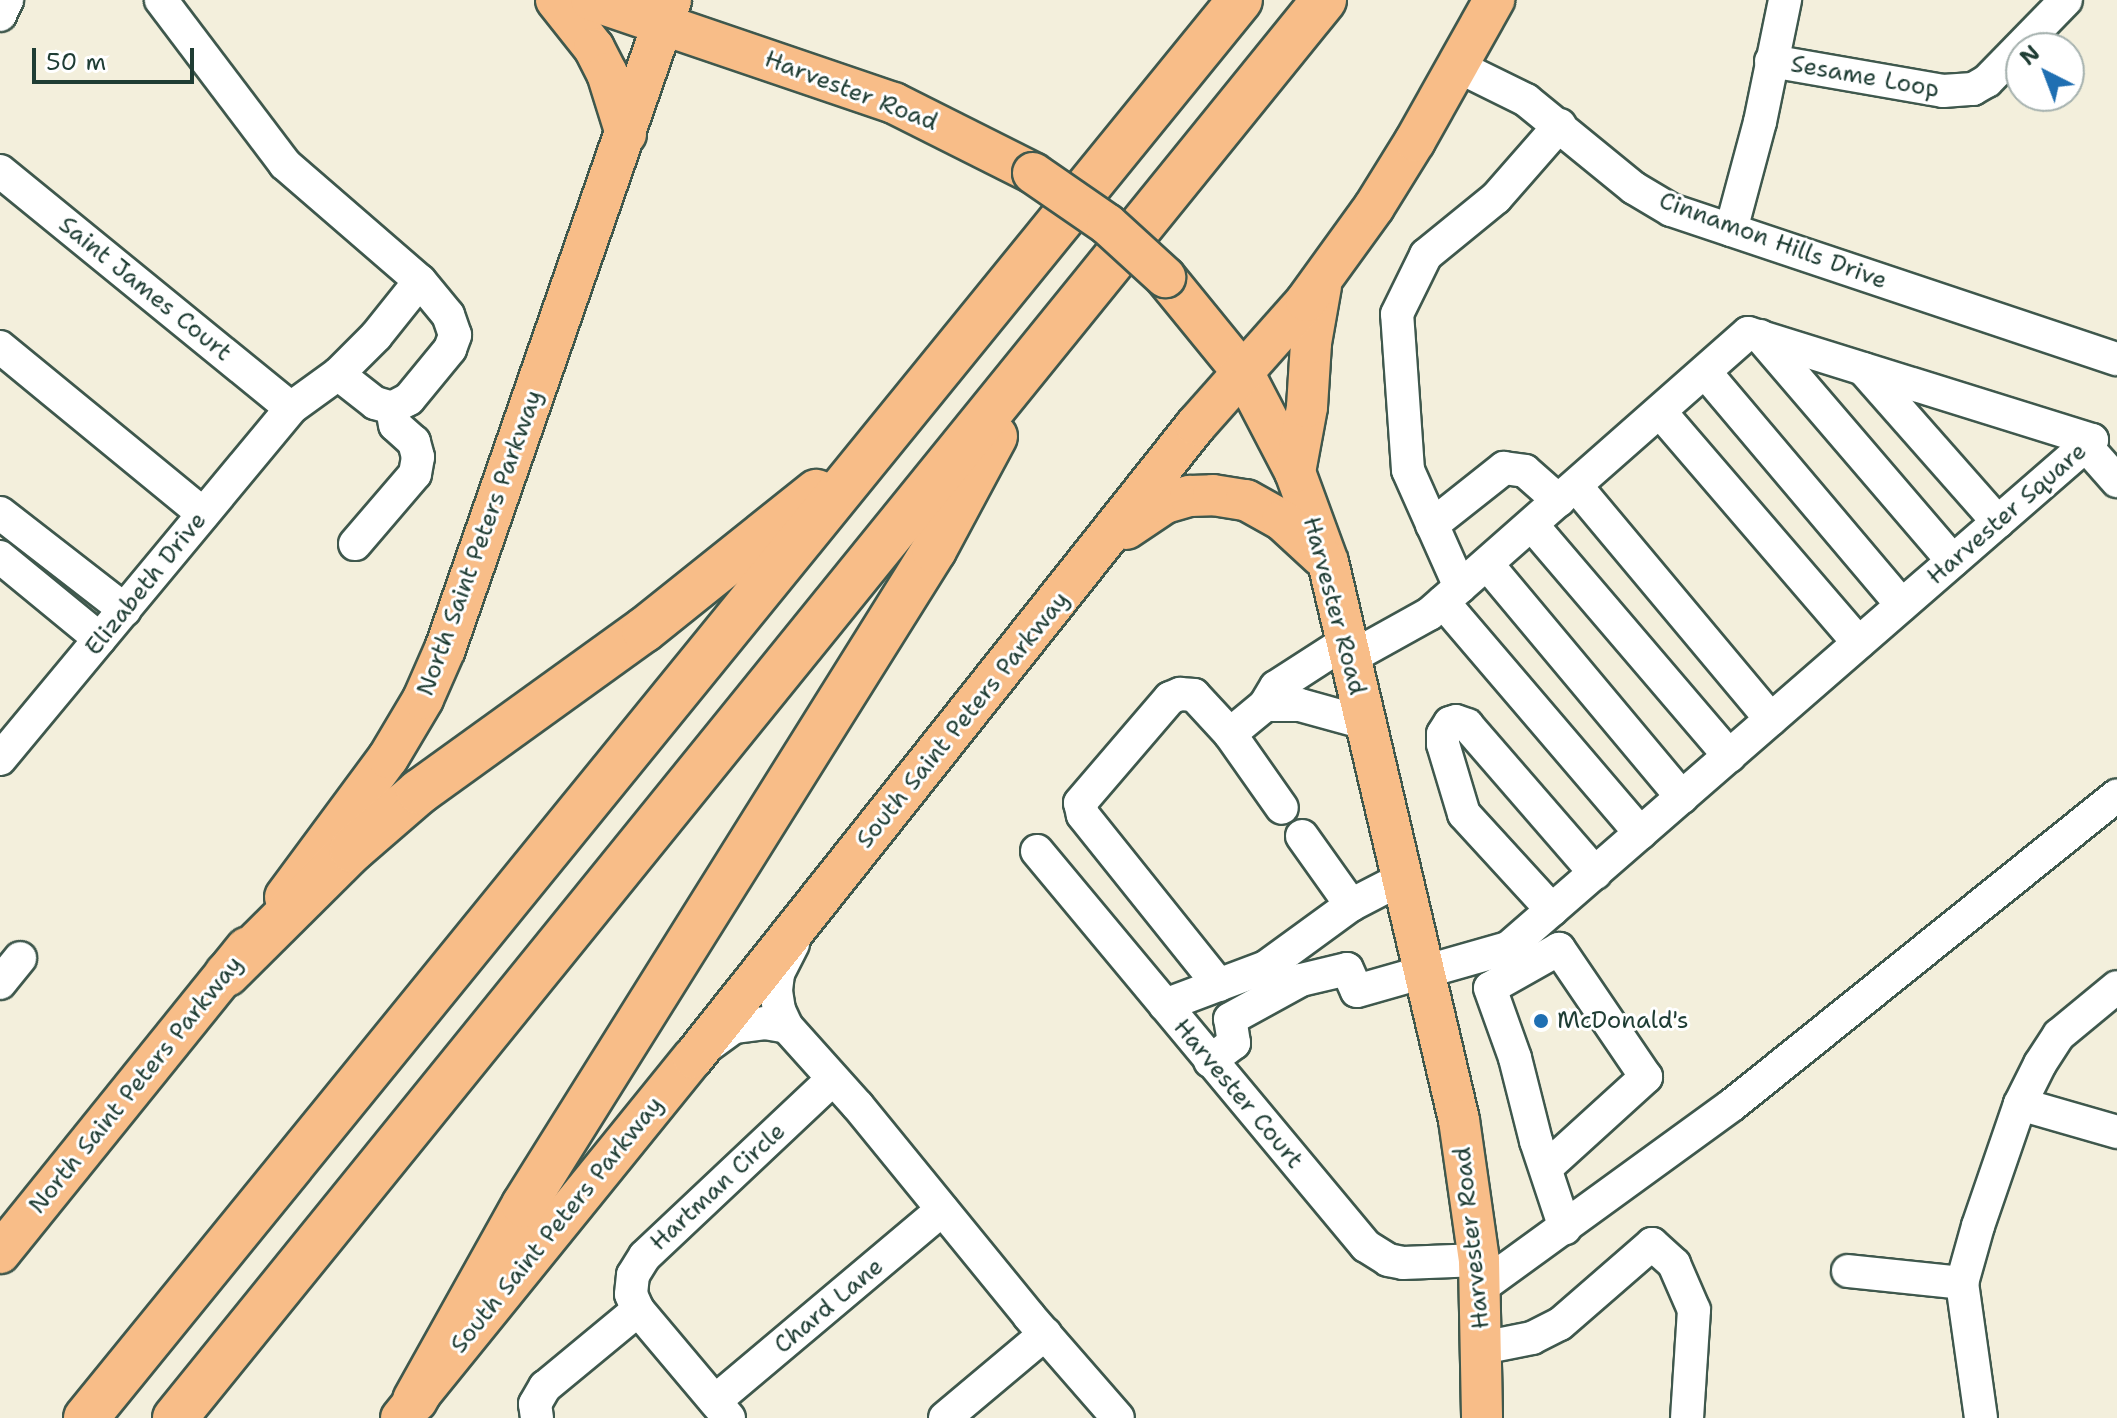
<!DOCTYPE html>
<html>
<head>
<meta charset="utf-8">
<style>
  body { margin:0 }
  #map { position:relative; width:2117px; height:1418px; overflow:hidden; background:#f3efdc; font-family:"Shantell Sans",sans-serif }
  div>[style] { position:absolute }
  .roads { filter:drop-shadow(2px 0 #3f584d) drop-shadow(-2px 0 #3f584d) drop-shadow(0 2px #3f584d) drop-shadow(0 -2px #3f584d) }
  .minor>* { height:32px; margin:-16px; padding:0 16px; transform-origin:16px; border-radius:16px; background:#fff }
  .major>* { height:40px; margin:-20px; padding:0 20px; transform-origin:20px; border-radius:20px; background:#f8bd88 }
  .highway>* { height:44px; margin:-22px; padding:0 22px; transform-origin:22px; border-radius:22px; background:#f8bd88 }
  .bridges { filter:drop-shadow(2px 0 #3f584d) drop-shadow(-2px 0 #3f584d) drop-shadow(0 2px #3f584d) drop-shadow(0 -2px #3f584d) }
  .major-bridge>* { height:40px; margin:-20px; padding:0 20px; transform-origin:20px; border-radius:20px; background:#f8bd88 }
  .dots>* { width:22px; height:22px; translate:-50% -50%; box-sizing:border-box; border:4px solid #fff; border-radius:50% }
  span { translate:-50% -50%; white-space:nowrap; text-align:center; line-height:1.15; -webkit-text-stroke:6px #fff; paint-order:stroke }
  .street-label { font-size:24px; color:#1f3d34 }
  .poi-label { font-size:24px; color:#1f3d34 }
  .left { translate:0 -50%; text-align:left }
  .north { position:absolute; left:2005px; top:32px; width:80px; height:80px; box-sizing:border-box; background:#fff; border:2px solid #a5b1ae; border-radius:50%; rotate:318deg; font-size:22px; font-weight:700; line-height:32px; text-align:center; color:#1f3d34 }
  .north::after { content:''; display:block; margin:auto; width:28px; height:36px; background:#1f6fb2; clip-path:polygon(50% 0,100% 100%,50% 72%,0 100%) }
  .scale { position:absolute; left:32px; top:48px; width:162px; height:36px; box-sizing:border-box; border:4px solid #1f3d34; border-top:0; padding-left:10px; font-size:24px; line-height:28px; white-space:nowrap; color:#1f3d34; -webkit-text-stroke:6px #fff; paint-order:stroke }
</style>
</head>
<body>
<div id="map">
  <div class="roads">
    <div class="minor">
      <div style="left:0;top:15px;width:17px;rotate:-65deg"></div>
      <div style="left:1771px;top:61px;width:175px;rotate:9.9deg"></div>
      <div style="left:1943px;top:91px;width:30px;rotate:-4deg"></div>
      <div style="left:1973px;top:89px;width:16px;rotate:-30deg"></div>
      <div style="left:1987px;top:81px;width:113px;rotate:-45.7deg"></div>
      <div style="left:1459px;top:67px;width:75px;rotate:26.2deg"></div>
      <div style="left:1526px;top:100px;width:139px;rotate:39.2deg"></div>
      <div style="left:1634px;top:188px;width:43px;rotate:30.7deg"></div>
      <div style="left:1671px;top:210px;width:470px;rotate:18.5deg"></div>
      <div style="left:0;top:171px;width:375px;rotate:39.2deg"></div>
      <div style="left:1731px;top:230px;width:112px;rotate:-75deg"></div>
      <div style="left:1760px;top:122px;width:125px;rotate:-78.4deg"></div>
      <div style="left:1760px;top:336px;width:296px;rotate:49.4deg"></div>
      <div style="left:0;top:347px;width:263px;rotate:39.4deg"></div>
      <div style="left:1863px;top:369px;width:204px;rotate:48.6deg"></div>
      <div style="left:1705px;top:372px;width:305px;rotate:49.8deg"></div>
      <div style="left:338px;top:374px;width:47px;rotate:38.1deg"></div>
      <div style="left:375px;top:403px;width:18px;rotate:16deg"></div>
      <div style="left:392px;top:408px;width:19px;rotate:-28deg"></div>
      <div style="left:409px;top:399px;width:65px;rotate:-50.6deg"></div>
      <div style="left:450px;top:349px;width:15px;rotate:-70deg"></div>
      <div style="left:455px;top:335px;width:21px;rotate:-109deg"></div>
      <div style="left:448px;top:315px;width:44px;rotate:-129.5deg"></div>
      <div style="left:1661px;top:413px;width:303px;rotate:49.3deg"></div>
      <div style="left:2086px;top:446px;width:47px;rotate:48.5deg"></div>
      <div style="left:1576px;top:486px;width:304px;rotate:50.1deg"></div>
      <div style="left:0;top:513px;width:158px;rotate:37.8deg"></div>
      <div style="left:1432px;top:525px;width:92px;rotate:-38.4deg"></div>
      <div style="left:1504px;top:468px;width:21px;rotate:8deg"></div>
      <div style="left:1525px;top:471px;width:45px;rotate:41.4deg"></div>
      <div style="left:1532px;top:525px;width:304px;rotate:49.5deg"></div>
      <div style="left:355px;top:544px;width:92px;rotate:-49.4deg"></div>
      <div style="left:415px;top:474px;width:17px;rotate:-80deg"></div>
      <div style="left:418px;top:457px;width:16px;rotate:-105deg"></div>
      <div style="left:414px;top:442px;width:25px;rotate:-138deg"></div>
      <div style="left:395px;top:425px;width:17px;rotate:-100deg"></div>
      <div style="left:0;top:557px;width:129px;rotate:39.4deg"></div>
      <div style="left:1487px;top:564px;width:304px;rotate:50.1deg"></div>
      <div style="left:1460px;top:587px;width:128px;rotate:-114deg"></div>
      <div style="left:1408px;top:470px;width:156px;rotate:-94deg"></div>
      <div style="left:1397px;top:314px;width:66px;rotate:-63.8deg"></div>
      <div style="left:1426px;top:255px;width:90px;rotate:-39.2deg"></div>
      <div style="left:1496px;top:198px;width:97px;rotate:-48.8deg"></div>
      <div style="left:1443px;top:602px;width:304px;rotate:49.5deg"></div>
      <div style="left:1265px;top:705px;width:35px"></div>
      <div style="left:1300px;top:705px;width:67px;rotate:15.5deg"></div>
      <div style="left:1230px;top:734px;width:45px;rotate:-39.6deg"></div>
      <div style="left:1265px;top:705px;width:21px;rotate:-59deg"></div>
      <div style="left:1276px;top:687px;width:85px;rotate:-32.9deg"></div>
      <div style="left:0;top:759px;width:456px;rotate:-50.3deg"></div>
      <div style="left:291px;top:408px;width:58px;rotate:-35.9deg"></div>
      <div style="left:338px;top:374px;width:54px;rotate:-45deg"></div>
      <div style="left:376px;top:336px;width:70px;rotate:-51.3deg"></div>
      <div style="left:420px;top:281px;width:179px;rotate:-139.1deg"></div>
      <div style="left:285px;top:164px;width:206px;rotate:-127.1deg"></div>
      <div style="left:1302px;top:836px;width:85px;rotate:54.6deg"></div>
      <div style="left:1037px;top:851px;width:514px;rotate:50.21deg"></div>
      <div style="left:1366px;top:1246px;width:26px;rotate:32deg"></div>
      <div style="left:1388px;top:1260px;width:15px;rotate:11deg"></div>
      <div style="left:1403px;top:1263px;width:76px;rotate:-2.3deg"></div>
      <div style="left:1552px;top:910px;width:130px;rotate:-132.5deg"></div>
      <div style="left:1464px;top:814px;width:73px;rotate:-106.7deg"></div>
      <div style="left:1443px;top:744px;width:10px;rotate:-90deg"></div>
      <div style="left:1443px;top:734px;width:13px;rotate:-58deg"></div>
      <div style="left:1450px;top:723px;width:6px;rotate:-18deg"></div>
      <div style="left:1456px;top:721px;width:12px;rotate:20deg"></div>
      <div style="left:1467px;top:725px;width:196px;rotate:49.1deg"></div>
      <div style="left:793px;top:944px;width:34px;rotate:117deg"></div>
      <div style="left:778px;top:974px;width:17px;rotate:97deg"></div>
      <div style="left:776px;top:991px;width:19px;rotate:81deg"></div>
      <div style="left:779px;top:1010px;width:19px;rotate:65deg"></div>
      <div style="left:787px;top:1027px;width:106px;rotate:48.1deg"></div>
      <div style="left:858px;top:1106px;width:271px;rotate:50.8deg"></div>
      <div style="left:1029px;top:1316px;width:135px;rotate:48.9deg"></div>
      <div style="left:0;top:983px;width:32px;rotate:-51deg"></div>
      <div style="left:1219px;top:985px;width:218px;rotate:-128.7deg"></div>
      <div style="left:1083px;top:815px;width:12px;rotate:-104deg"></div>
      <div style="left:1080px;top:803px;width:138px;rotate:-49.4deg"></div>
      <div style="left:1170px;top:698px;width:11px;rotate:-22deg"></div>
      <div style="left:1180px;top:694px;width:14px;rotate:4deg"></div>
      <div style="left:1194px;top:695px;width:53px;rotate:47.3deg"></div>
      <div style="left:1230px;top:734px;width:90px;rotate:54.9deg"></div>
      <div style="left:1165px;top:1005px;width:108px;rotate:-20.6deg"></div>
      <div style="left:1266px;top:967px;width:105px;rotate:-36.1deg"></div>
      <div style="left:1351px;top:905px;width:59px;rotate:-27.4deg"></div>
      <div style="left:709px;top:1045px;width:31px;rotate:-36deg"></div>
      <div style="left:734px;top:1027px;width:31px;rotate:-7deg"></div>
      <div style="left:765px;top:1023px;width:22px;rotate:10deg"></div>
      <div style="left:1210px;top:1061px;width:30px;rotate:-37deg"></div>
      <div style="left:1234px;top:1043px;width:24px;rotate:-99deg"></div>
      <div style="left:1230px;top:1019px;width:81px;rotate:-28.8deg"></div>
      <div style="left:1301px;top:980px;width:47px;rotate:-13.4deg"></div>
      <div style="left:1347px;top:969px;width:24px;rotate:66deg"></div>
      <div style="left:1357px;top:991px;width:157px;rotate:-15.9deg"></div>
      <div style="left:1508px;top:948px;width:774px;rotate:-41.02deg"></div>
      <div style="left:2092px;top:440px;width:360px;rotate:-162.7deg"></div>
      <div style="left:1748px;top:333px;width:425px;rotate:138.6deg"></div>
      <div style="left:1429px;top:614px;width:90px;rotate:150.9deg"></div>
      <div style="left:2020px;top:1104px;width:101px;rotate:16.1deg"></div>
      <div style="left:1547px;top:1167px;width:134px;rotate:-42.3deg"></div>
      <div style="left:1646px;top:1077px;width:155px;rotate:-124.2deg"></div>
      <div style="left:1559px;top:949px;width:79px;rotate:150.5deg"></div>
      <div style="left:1490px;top:988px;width:74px;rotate:70.3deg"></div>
      <div style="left:1515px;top:1058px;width:86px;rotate:75.8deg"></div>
      <div style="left:1536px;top:1141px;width:92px;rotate:71.6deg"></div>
      <div style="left:1848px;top:1271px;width:115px;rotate:6deg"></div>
      <div style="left:1480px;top:1288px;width:311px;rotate:-36deg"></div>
      <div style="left:1732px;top:1105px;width:494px;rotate:-38.8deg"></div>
      <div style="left:1482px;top:1348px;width:51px;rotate:-11.3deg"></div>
      <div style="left:1532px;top:1338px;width:31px;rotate:-27deg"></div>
      <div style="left:1560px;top:1324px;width:122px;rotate:-41deg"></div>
      <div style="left:1652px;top:1244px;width:30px;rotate:42deg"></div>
      <div style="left:1674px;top:1264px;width:50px;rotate:66.5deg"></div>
      <div style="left:1694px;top:1310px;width:108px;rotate:93.7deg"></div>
      <div style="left:715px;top:1401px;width:297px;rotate:-40.1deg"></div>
      <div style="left:537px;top:1418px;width:14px;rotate:-98deg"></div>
      <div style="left:535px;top:1404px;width:20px;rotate:-60deg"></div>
      <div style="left:545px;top:1387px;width:121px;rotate:-39.6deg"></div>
      <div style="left:729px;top:1418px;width:141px;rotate:-130.1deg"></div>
      <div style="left:638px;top:1310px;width:17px;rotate:-114deg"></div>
      <div style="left:631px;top:1294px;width:19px;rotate:-84deg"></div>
      <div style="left:633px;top:1275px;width:22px;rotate:-58deg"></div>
      <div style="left:645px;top:1256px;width:257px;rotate:-43.3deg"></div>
      <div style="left:945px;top:1418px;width:131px;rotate:-40deg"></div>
      <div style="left:1981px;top:1418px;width:136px;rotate:-98deg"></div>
      <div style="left:1962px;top:1283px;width:59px;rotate:-74.3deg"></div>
      <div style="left:1978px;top:1226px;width:129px;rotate:-71deg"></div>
      <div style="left:2020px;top:1104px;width:45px;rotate:-63.4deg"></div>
      <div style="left:2040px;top:1064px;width:35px;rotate:-57deg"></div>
      <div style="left:2059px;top:1035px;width:75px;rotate:-39.6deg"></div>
    </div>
    <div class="major">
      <div style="left:556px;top:0;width:61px;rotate:51.6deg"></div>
      <div style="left:594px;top:48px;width:28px;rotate:63deg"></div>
      <div style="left:607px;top:73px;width:64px;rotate:72.7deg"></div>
      <div style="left:591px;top:0;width:320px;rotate:18.8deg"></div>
      <div style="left:894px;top:103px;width:156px;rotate:26.7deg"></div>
      <div style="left:1165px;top:277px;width:125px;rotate:50.8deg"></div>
      <div style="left:1244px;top:374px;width:110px;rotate:62.5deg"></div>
      <div style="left:1295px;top:472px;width:96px;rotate:69.9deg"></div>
      <div style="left:1328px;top:562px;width:573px;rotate:76.79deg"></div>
      <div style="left:1459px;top:1120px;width:141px;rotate:81.9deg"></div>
      <div style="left:1479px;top:1260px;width:158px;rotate:88.9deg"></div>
      <div style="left:1295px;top:472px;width:66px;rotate:-79.5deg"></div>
      <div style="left:1307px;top:407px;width:64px;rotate:-86.4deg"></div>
      <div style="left:1311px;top:343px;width:58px;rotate:-80deg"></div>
      <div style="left:1126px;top:529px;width:47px;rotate:-33.7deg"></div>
      <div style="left:1165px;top:503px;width:26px;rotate:-16deg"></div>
      <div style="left:1190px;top:496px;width:23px;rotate:-2deg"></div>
      <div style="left:1213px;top:495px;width:33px;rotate:9deg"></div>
      <div style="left:1246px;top:500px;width:41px;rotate:29.1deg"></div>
      <div style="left:1282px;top:520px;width:54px;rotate:42.8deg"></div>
      <div style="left:285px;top:897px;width:173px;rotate:-53.5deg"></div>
      <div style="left:388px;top:758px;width:69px;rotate:-59.3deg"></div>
      <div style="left:423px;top:699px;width:55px;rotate:-66.3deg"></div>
      <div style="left:445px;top:649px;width:687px;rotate:-70.8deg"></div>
      <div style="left:0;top:1253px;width:392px;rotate:-51.1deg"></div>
      <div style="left:401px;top:1418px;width:464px;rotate:-51deg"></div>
      <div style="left:693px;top:1058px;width:809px;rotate:-51.53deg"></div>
      <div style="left:1196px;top:425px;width:166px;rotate:-48.4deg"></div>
      <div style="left:1306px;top:301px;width:116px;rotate:-54.1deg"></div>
      <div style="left:1374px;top:207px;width:78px;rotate:-58.2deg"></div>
      <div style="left:1415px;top:141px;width:162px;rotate:-60.7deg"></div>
    </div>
    <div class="highway">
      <div style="left:227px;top:974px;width:176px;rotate:-44.8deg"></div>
      <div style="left:352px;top:850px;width:89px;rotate:-40.9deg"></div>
      <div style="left:419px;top:792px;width:277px;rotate:-35.8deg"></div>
      <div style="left:644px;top:630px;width:221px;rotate:-38.7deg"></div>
      <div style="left:415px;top:1400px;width:223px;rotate:-60.8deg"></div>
      <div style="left:524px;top:1205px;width:773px;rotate:-57.96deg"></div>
      <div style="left:934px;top:550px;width:129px;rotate:-61.8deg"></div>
      <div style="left:86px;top:1418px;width:1828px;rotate:-50.86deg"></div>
      <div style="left:175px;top:1418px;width:1825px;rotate:-50.98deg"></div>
    </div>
  </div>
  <div class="bridges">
    <div class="major-bridge">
      <div style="left:1033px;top:173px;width:90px;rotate:34.6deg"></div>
      <div style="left:1107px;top:224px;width:79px;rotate:42.4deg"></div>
    </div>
  </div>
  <div class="dots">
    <div style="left:1541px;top:1021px;background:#1f6fb2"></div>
  </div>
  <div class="street-label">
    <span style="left:1865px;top:77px;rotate:10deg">Sesame Loop</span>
    <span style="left:851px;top:91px;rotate:21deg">Harvester Road</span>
    <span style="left:1773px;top:241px;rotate:20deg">Cinnamon Hills Drive</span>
    <span style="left:145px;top:289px;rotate:39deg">Saint James Court</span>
    <span style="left:2007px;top:514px;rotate:-41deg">Harvester Square</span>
    <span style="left:480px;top:543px;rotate:-70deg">North Saint Peters Parkway</span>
    <span style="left:146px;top:584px;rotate:-51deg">Elizabeth Drive</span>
    <span style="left:1334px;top:606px;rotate:75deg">Harvester Road</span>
    <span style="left:963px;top:720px;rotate:-51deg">South Saint Peters Parkway</span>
    <span style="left:136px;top:1085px;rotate:-51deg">North Saint Peters Parkway</span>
    <span style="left:1238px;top:1094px;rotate:50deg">Harvester Court</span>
    <span style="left:718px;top:1187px;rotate:-43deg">Hartman Circle</span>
    <span style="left:557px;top:1225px;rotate:-51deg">South Saint Peters Parkway</span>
    <span style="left:1472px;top:1238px;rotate:-96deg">Harvester Road</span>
    <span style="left:829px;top:1306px;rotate:-40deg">Chard Lane</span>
  </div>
  <div class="poi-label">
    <span class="left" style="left:1557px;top:1021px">McDonald's</span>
  </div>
  <div class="north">N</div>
  <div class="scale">50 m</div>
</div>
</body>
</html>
